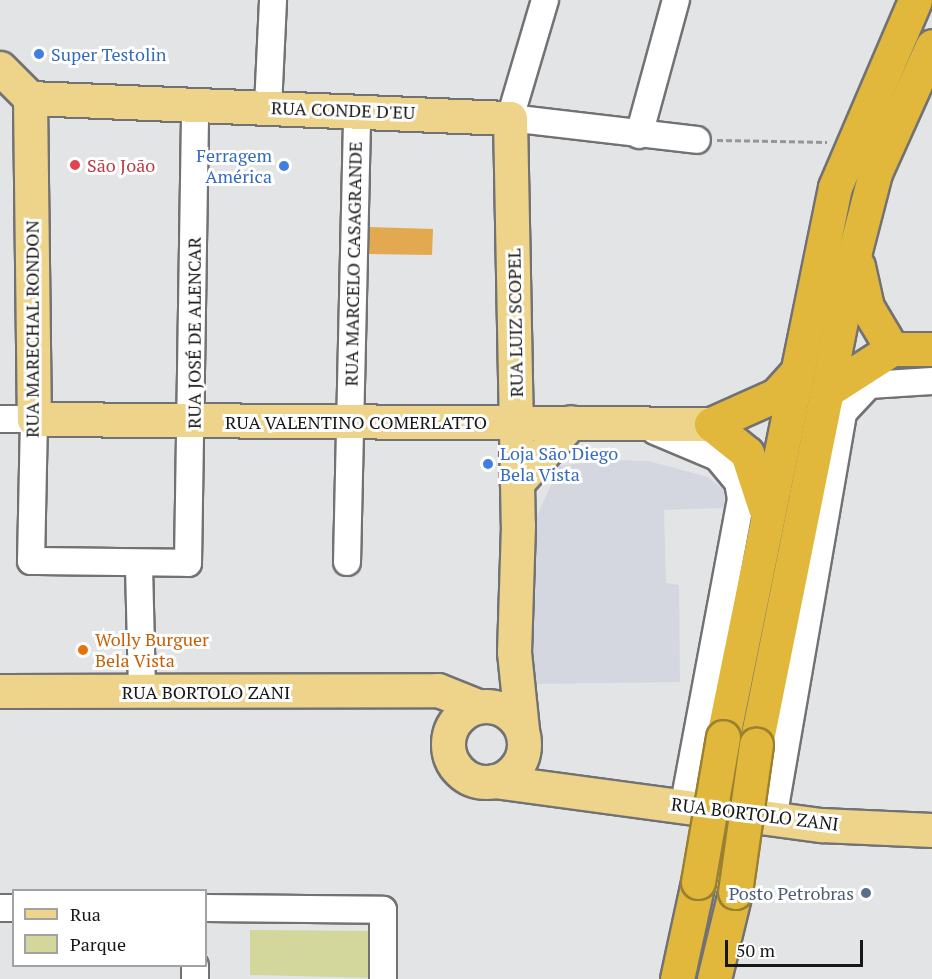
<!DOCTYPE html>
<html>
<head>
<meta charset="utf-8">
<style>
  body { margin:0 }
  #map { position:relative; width:932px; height:979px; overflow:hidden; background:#e3e4e5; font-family:"PT Serif",serif }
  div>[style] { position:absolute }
  .built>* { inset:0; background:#d5d7e0 }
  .green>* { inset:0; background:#d4d79b }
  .building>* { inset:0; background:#e2a950 }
  .path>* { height:3px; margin-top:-1.5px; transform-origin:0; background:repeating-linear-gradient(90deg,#969697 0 6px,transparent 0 9px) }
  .roads { filter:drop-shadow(2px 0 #727274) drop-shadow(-2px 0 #727274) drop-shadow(0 2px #727274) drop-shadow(0 -2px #727274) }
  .minor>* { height:26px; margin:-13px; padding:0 13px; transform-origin:13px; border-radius:13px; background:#fff }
  .major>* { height:33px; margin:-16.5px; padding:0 16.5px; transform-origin:16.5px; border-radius:16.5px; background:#edd48a }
  .major>.ring { margin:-16.5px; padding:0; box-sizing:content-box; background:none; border:33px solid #edd48a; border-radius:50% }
  .highway>* { height:33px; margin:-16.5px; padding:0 16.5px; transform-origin:16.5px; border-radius:16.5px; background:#e1b83c }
  .bridges { filter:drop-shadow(2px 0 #9a802f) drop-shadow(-2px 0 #9a802f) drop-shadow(0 2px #9a802f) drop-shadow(0 -2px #9a802f) }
  .highway-bridge>* { height:33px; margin:-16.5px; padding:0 16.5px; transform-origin:16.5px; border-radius:16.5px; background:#e1b83c }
  .dots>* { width:16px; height:16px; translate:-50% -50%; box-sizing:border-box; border:3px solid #fff; border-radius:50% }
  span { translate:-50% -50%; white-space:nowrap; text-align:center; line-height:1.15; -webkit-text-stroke:6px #fff; paint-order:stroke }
  .shop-label { font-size:18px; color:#366cbe }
  .left { translate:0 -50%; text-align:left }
  .right { translate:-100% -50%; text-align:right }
  .street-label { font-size:18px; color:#171718 }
  .health-label { font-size:18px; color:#be3a42 }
  .food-label { font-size:18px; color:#c56008 }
  .service-label { font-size:18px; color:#4e5e75 }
  .legend { position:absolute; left:12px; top:889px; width:195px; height:78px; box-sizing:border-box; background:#fff; border:2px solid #a2a2a3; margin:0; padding:8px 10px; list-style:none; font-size:18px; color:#171718 }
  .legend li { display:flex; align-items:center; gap:12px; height:30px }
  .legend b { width:30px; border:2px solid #a2a2a3 }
  .scale { position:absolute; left:725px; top:940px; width:138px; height:27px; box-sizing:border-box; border:3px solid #171718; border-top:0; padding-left:8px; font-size:18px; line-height:21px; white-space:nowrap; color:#171718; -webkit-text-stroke:4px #fff; paint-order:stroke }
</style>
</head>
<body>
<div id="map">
  <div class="built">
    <div style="clip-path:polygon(605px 460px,648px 461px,708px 477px,724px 490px,725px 508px,664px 510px,666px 583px,679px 585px,680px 682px,532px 684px,532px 528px,559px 466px)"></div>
  </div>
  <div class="green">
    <div style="clip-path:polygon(250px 930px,371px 931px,372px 978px,250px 975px)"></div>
  </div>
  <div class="building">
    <div style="clip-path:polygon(369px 227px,433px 229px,432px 255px,368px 254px)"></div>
  </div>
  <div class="path">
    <div style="left:717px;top:140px;width:110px;rotate:1deg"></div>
  </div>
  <div class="roads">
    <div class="minor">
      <div style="left:545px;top:0;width:123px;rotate:106.5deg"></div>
      <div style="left:510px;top:118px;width:188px;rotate:6.7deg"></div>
      <div style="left:268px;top:107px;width:107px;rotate:-87.3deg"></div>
      <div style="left:639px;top:135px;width:140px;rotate:-74.7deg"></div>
      <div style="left:0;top:419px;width:34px"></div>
      <div style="left:34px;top:419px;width:142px;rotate:91.2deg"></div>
      <div style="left:31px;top:561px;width:157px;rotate:0.7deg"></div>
      <div style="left:188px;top:563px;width:460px;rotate:-89.1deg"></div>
      <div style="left:655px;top:431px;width:67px;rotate:22.8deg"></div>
      <div style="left:717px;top:457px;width:33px;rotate:50deg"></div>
      <div style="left:738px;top:482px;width:17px;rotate:80deg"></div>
      <div style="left:741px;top:499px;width:311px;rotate:100.6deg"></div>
      <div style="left:347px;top:562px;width:452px;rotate:-88.7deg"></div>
      <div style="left:139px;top:566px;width:127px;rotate:88.6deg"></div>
      <div style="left:773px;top:819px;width:412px;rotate:-80.2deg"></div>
      <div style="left:843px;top:413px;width:38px;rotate:-47deg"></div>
      <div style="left:869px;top:385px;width:63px;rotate:-3.6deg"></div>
      <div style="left:0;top:908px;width:14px"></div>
      <div style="left:206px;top:908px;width:177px;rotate:0.6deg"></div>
      <div style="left:383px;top:910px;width:69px;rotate:90deg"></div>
      <div style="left:195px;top:979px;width:13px;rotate:-90deg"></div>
    </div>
    <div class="major">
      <div style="left:0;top:68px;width:42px;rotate:45deg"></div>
      <div style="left:30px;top:98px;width:480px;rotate:2.4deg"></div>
      <div style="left:510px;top:118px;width:407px;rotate:88.9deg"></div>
      <div style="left:518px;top:525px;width:127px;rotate:91.8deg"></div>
      <div style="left:514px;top:652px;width:78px;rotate:84.1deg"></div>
      <div style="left:30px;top:98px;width:321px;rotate:89.3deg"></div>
      <div style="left:34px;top:419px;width:677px;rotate:0.42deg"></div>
      <div style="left:517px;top:483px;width:81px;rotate:-48.5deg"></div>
      <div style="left:0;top:691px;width:438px;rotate:-0.1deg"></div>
      <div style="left:438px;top:690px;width:43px;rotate:21.8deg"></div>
      <div class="ring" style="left:448px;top:706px;width:43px;height:43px"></div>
      <div style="left:494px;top:781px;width:330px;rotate:7.7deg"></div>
      <div style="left:821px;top:825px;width:111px;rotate:2.6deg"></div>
    </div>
    <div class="highway">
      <div style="left:858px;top:266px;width:42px;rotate:77.6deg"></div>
      <div style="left:867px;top:307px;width:49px;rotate:59.2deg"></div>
      <div style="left:830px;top:389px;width:74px;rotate:-32.8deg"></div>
      <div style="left:892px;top:349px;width:40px"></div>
      <div style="left:765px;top:508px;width:58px;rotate:-108.1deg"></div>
      <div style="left:747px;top:453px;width:46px;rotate:-141.1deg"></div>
      <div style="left:711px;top:424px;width:71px;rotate:-24deg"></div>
      <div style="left:776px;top:395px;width:27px;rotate:-48deg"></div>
      <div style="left:723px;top:737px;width:561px;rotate:-78.49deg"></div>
      <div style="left:835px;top:187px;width:203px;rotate:-66.8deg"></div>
      <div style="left:756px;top:744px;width:503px;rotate:-78.65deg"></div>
      <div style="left:855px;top:251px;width:81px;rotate:-75.6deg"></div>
      <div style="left:875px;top:173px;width:139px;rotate:-65.8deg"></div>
      <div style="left:677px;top:979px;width:99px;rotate:-77.8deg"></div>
      <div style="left:714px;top:979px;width:89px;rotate:-76.4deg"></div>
    </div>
  </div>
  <div class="bridges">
    <div class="highway-bridge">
      <div style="left:698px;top:882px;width:147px;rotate:-80.2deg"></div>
      <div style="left:735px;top:892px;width:149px;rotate:-81.9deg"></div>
    </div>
  </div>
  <div class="dots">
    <div style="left:39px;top:54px;background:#3f7fe0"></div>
    <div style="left:75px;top:165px;background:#e0444e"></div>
    <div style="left:284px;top:166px;background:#3f7fe0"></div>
    <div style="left:488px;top:464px;background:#3f7fe0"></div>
    <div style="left:83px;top:650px;background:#e8710a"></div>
    <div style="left:866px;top:893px;background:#5c6f8a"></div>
  </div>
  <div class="shop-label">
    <span class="left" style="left:51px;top:54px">Super Testolin</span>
    <span class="right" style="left:272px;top:166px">Ferragem<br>América</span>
    <span class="left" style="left:500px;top:464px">Loja São Diego<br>Bela Vista</span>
  </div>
  <div class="street-label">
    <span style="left:343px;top:110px;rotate:2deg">RUA CONDE D'EU</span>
    <span style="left:353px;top:264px;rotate:-89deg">RUA MARCELO CASAGRANDE</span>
    <span style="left:515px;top:323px;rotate:-91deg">RUA LUIZ SCOPEL</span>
    <span style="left:32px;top:329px;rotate:-90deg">RUA MARECHAL RONDON</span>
    <span style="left:194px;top:333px;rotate:-90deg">RUA JOSÉ DE ALENCAR</span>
    <span style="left:356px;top:422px">RUA VALENTINO COMERLATTO</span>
    <span style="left:206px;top:692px">RUA BORTOLO ZANI</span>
    <span style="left:755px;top:814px;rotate:7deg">RUA BORTOLO ZANI</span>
  </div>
  <div class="health-label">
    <span class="left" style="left:87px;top:165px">São João</span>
  </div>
  <div class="food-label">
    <span class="left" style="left:95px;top:650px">Wolly Burguer<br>Bela Vista</span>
  </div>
  <div class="service-label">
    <span class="right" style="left:854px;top:893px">Posto Petrobras</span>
  </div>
  <ul class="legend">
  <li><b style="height:8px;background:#edd48a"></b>Rua</li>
  <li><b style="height:16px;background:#d4d79b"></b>Parque</li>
  </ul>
  <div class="scale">50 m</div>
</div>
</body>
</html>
